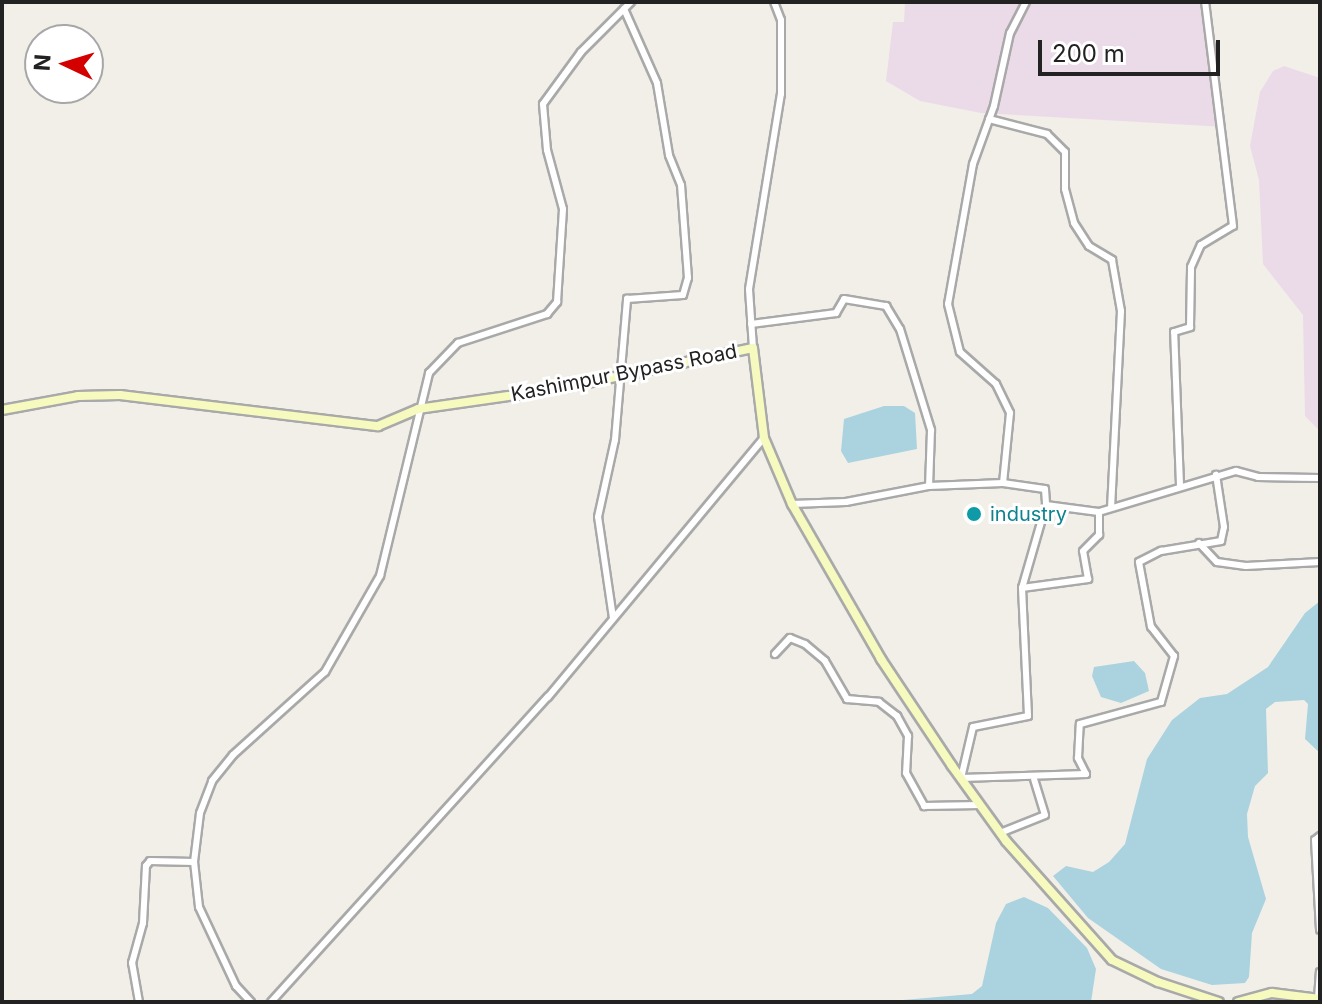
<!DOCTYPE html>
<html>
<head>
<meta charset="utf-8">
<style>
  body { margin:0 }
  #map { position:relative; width:1322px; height:1004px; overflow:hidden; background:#f2efe9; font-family:Inter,sans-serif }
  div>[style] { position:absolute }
  .industrial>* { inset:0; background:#ebdbe8 }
  .water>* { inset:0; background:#aad3df }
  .roads { filter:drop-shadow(2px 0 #a9a9a9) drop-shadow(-2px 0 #a9a9a9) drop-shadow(0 2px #a9a9a9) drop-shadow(0 -2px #a9a9a9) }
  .street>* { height:6px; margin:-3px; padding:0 3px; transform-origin:3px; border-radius:3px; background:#fff }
  .secondary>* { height:8px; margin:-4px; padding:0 4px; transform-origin:4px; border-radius:4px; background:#f7fabf }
  .dots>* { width:22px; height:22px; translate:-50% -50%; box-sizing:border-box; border:4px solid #fff; border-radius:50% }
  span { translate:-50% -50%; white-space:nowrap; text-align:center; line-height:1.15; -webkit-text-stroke:6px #fff; paint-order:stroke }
  .street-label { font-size:20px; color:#222 }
  .culture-label { font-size:20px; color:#0d838f }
  .left { translate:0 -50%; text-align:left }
  .frame { position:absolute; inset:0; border:4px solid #222; pointer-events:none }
  .north { position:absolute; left:24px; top:24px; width:80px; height:80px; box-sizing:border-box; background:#fff; border:2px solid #a7a7a7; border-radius:50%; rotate:274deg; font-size:22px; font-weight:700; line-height:32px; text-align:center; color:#222 }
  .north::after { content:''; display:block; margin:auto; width:28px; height:36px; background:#d40000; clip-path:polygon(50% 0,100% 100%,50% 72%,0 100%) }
  .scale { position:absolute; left:1038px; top:40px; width:182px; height:36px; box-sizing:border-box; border:4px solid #222; border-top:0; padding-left:10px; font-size:24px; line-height:28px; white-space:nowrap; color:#222; -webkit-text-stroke:6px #fff; paint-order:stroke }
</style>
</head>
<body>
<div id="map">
  <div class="industrial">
    <div style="clip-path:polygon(905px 2px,1208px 2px,1226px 127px,981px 113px,920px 101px,886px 81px,893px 22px,904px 22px)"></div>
    <div style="clip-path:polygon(1284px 66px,1320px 78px,1320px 431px,1305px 416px,1303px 315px,1263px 264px,1259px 180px,1250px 146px,1260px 92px,1273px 71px)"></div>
  </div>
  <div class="water">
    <div style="clip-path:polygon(884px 406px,904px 406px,915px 413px,917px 449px,848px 463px,841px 451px,844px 419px)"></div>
    <div style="clip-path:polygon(1320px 601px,1320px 753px,1305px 739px,1308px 704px,1304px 700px,1275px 702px,1266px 709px,1268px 773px,1255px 786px,1247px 814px,1248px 837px,1266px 899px,1252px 933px,1249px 977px,1245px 983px,1212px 985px,1161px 969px,1088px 918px,1053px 876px,1066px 866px,1093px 872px,1109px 862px,1125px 844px,1147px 759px,1172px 720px,1200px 698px,1227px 694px,1268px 667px,1305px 613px)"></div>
    <div style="clip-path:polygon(1134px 661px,1145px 673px,1149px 691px,1121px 703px,1101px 697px,1092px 676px,1094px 667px)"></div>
    <div style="clip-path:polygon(1024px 897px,1048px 908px,1087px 948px,1096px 969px,1091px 1002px,880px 1002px,972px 994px,982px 986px,996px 923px,1006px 904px)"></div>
  </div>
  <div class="roads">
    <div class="street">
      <div style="left:1026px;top:2px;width:35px;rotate:117deg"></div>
      <div style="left:1010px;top:33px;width:75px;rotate:102.4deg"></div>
      <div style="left:994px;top:106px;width:62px;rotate:109.9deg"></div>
      <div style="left:973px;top:164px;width:142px;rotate:100.1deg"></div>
      <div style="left:948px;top:304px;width:49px;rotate:76deg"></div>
      <div style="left:960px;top:352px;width:48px;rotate:41.6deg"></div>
      <div style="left:996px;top:384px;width:32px;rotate:64deg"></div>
      <div style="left:1010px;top:413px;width:70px;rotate:95.7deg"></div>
      <div style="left:1003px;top:483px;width:42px;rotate:8.1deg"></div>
      <div style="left:1045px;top:489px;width:16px;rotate:86deg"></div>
      <div style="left:1046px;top:505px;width:86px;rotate:106.1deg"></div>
      <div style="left:1022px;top:588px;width:128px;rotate:87.3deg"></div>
      <div style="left:1028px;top:716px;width:56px;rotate:168.7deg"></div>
      <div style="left:973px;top:727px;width:52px;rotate:103.2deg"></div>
      <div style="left:961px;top:778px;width:125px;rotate:-1.8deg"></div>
      <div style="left:1086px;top:774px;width:18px;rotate:-117deg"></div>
      <div style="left:1078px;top:758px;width:34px;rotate:-87deg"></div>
      <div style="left:1080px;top:724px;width:84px;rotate:-15.2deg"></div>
      <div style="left:1161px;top:702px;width:48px;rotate:-74.2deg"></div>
      <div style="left:1174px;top:656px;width:37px;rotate:-128deg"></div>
      <div style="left:1151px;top:627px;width:66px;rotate:-100.5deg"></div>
      <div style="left:1139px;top:562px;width:25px;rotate:-27deg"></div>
      <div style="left:1161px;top:551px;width:61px;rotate:-9.5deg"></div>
      <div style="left:1221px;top:541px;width:14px;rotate:-78deg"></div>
      <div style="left:1224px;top:527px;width:53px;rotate:-98.7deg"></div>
      <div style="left:989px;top:119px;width:60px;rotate:14.5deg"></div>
      <div style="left:1047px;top:134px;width:25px;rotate:45deg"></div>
      <div style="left:1065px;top:152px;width:37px;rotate:90deg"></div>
      <div style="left:1065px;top:189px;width:35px;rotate:75deg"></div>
      <div style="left:1074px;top:223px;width:27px;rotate:57deg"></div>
      <div style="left:1089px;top:246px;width:27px;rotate:31deg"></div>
      <div style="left:1112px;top:260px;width:52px;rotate:80deg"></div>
      <div style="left:1121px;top:311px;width:195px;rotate:92.9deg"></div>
      <div style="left:751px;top:324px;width:86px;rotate:-7.4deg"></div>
      <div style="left:836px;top:313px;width:16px;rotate:-60deg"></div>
      <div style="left:844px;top:299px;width:43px;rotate:9.5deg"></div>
      <div style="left:886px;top:306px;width:27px;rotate:59deg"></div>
      <div style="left:900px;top:329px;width:106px;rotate:72.9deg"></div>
      <div style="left:931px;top:430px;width:56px;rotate:92deg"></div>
      <div style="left:753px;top:348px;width:59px;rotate:-93.9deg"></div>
      <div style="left:749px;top:289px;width:198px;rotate:-80.7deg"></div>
      <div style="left:781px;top:94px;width:74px;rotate:-90deg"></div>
      <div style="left:781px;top:20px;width:19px;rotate:-111deg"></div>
      <div style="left:1180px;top:485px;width:153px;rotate:-92.2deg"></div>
      <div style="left:1174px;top:332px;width:17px;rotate:-17deg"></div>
      <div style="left:1190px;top:327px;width:60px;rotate:-89deg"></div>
      <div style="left:1191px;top:267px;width:24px;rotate:-66deg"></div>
      <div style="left:1201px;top:245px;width:37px;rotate:-31deg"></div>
      <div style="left:1233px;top:226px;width:226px;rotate:-97.1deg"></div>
      <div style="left:792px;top:504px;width:54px;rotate:-2.1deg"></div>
      <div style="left:846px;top:502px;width:85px;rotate:-10.9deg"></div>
      <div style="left:929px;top:486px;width:74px;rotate:-2.3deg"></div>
      <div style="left:1046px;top:505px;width:53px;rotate:7.5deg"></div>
      <div style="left:1099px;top:512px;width:143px;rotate:-16.7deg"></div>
      <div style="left:1236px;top:471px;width:23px;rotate:15deg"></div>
      <div style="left:1258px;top:477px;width:62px;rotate:0.9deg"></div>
      <div style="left:1199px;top:543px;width:26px;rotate:47deg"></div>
      <div style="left:1217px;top:562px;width:29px;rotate:8deg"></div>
      <div style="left:1246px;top:566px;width:74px;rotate:-3.1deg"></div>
      <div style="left:1022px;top:588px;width:67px;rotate:-7.8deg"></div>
      <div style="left:1088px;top:579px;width:28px;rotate:-100deg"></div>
      <div style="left:1083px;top:551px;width:23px;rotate:-45deg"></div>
      <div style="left:1099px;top:535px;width:23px;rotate:-90deg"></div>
      <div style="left:613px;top:618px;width:102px;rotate:-98.4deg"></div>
      <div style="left:598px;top:517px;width:79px;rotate:-77.6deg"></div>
      <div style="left:615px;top:440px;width:142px;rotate:-85.1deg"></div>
      <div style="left:627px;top:299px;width:56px;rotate:-4.1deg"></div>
      <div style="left:683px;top:295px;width:18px;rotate:-74deg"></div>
      <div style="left:688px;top:278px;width:93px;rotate:-94.3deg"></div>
      <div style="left:681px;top:185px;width:32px;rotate:-112deg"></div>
      <div style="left:669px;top:155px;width:73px;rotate:-99.5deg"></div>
      <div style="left:657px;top:83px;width:81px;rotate:-114deg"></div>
      <div style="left:775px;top:654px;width:22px;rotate:-47deg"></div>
      <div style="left:790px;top:638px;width:16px;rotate:22deg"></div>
      <div style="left:805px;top:644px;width:26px;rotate:40deg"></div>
      <div style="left:825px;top:661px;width:44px;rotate:59.9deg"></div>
      <div style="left:847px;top:699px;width:32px;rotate:5deg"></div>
      <div style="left:879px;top:702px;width:23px;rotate:38deg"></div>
      <div style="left:897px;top:716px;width:23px;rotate:61deg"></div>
      <div style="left:908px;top:736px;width:37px;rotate:93deg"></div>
      <div style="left:906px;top:773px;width:38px;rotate:61deg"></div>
      <div style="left:924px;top:806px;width:56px;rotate:-1deg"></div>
      <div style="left:1000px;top:833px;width:48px;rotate:-21.8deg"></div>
      <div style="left:1045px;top:815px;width:37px;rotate:-107deg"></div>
      <div style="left:1320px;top:836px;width:6px;rotate:141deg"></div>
      <div style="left:1315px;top:840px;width:90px;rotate:86.8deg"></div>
      <div style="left:1318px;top:999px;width:27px;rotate:-86deg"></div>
      <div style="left:139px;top:1002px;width:40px;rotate:-100deg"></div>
      <div style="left:132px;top:963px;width:41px;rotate:-74.6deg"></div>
      <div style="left:143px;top:923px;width:57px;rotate:-87deg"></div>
      <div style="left:146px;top:866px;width:6px;rotate:-51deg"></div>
      <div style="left:150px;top:861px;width:44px;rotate:1.3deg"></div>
      <div style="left:251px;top:1002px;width:22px;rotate:-133deg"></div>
      <div style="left:236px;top:986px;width:87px;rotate:-115.1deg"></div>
      <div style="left:199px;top:907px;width:45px;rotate:-96.3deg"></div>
      <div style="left:194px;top:862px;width:49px;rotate:-83deg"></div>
      <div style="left:200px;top:813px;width:34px;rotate:-69deg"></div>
      <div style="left:212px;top:781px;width:33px;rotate:-51deg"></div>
      <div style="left:233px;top:755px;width:124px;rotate:-42.1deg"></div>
      <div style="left:325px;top:672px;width:111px;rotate:-60.2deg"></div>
      <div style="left:380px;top:576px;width:209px;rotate:-76.4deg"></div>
      <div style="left:429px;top:373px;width:42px;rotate:-46deg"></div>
      <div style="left:458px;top:343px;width:94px;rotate:-18deg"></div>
      <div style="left:547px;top:314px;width:16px;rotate:-50deg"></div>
      <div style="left:557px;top:302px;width:93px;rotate:-86.3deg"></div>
      <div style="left:563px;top:209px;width:61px;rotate:-105.2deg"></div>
      <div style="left:547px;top:150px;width:46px;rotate:-95deg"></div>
      <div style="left:543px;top:104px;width:64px;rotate:-53.8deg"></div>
      <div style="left:581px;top:52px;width:71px;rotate:-45deg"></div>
      <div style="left:271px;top:1002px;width:412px;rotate:-47.8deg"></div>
      <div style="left:548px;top:697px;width:337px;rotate:-50.2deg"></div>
    </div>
    <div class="secondary">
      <div style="left:2px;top:410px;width:77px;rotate:-10.4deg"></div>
      <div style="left:78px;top:396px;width:42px;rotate:-1.4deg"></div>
      <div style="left:120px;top:395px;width:260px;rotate:6.9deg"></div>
      <div style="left:378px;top:426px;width:43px;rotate:-23deg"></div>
      <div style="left:418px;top:409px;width:147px;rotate:-8.2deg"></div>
      <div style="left:563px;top:388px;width:194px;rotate:-11.9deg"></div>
      <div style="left:753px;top:348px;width:91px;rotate:83deg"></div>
      <div style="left:764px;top:438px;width:72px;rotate:67deg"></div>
      <div style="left:792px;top:504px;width:179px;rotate:60.1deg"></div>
      <div style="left:881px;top:659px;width:128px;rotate:56.4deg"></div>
      <div style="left:952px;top:766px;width:92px;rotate:54.2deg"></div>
      <div style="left:1006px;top:841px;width:159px;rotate:48.3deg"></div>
      <div style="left:1112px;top:960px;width:51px;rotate:25.6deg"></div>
      <div style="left:1158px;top:982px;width:64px;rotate:18.2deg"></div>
      <div style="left:1238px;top:1002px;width:35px;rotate:-15deg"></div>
      <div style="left:1272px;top:993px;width:48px;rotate:7.1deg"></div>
    </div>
  </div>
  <div class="dots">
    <div style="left:974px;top:514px;background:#0f9aa8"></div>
  </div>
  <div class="street-label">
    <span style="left:624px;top:373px;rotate:-11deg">Kashimpur Bypass Road</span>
  </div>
  <div class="culture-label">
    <span class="left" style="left:990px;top:514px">industry</span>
  </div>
  <div class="frame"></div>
  <div class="north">N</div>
  <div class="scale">200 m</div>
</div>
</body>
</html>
